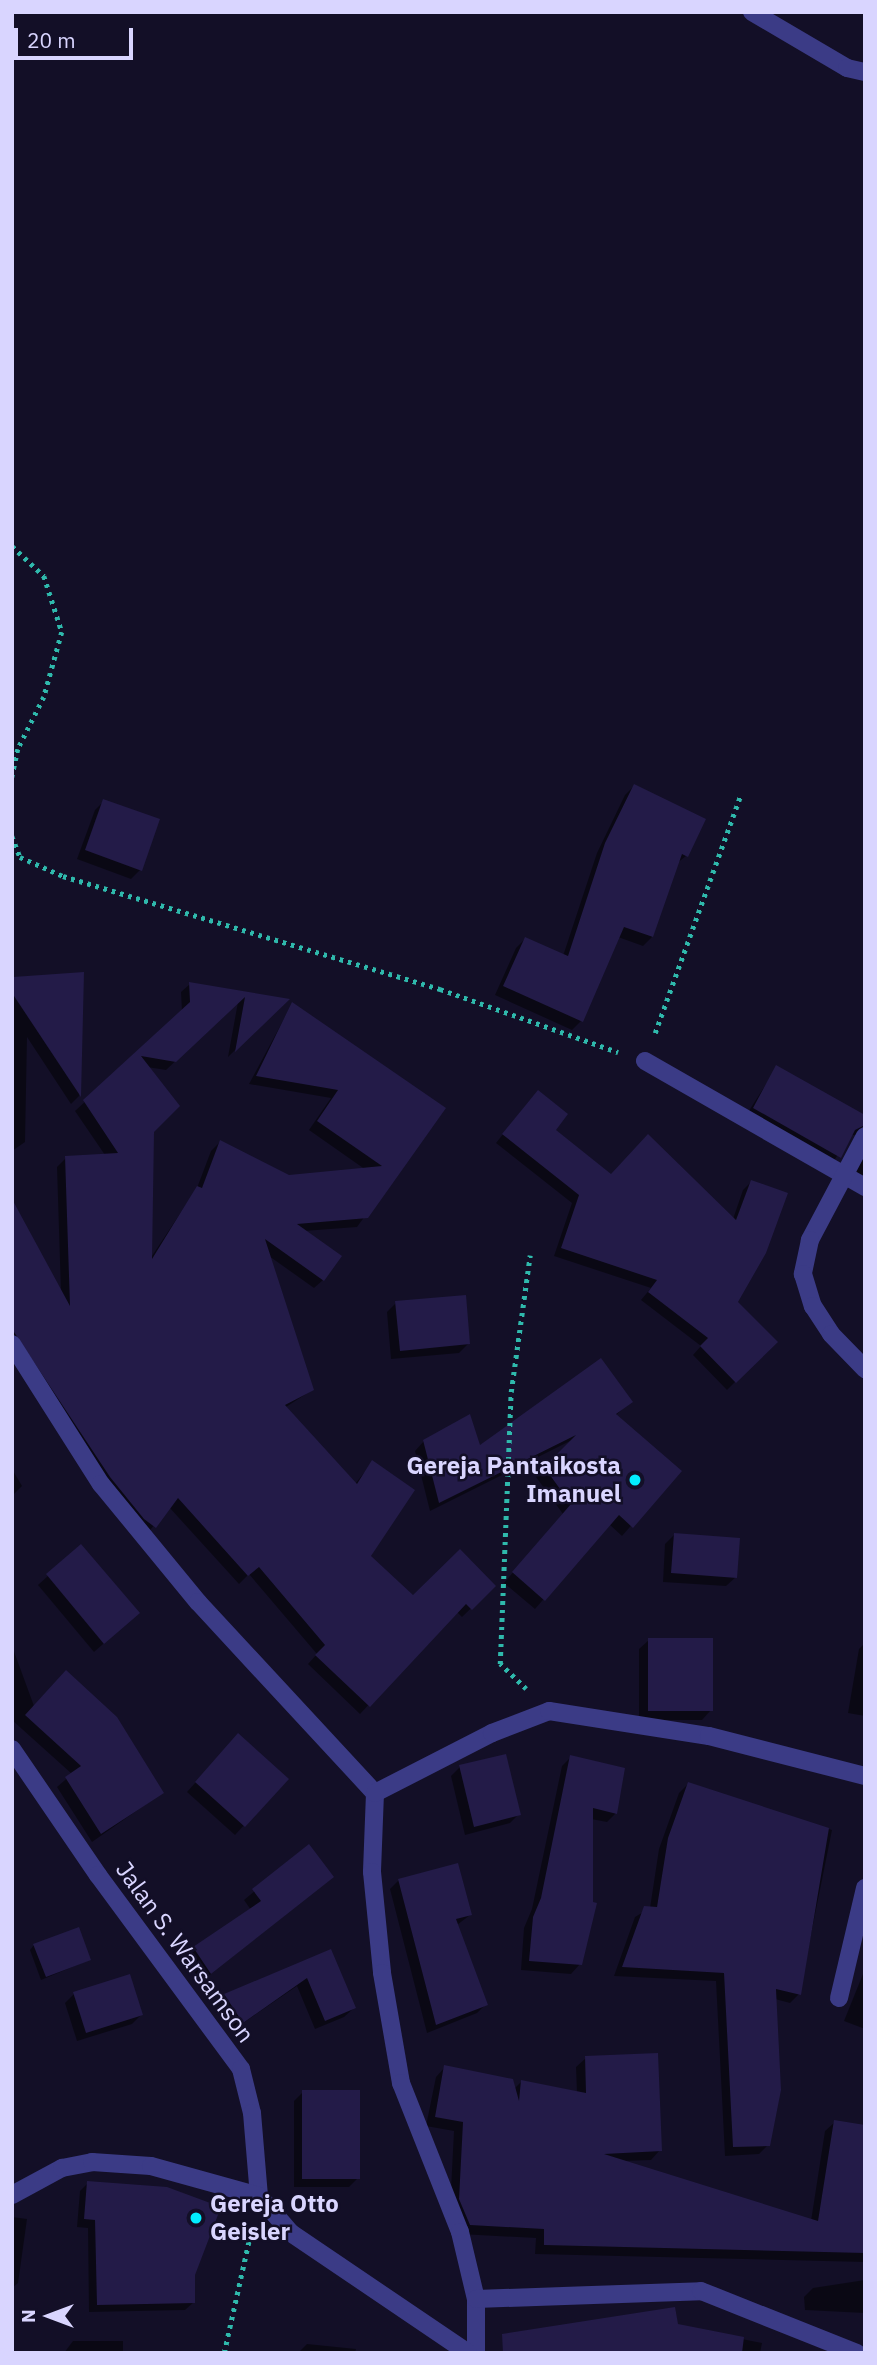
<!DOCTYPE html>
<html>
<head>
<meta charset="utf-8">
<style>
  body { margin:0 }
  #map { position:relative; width:877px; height:2365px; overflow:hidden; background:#130f27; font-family:"IBM Plex Sans",sans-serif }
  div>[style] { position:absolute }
  .shadow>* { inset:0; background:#0007 }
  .building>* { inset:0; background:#231b48 }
  .path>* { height:4.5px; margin-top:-2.25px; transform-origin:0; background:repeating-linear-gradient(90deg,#2fb9ac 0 3.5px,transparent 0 8.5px) }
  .minor>* { height:18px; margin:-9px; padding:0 9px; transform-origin:9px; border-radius:9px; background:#3b3b86 }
  .dots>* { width:19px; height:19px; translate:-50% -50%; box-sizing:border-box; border:4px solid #130f27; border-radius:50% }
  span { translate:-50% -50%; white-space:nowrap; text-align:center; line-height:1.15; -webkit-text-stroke:5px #130f27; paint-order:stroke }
  .poi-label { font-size:24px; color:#d9d5ff; font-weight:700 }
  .right { translate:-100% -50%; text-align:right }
  .left { translate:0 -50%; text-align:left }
  .street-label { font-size:24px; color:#d9d5ff }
  .frame { position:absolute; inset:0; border:14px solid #d9d5ff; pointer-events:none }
  .north { position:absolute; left:14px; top:2281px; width:70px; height:70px; -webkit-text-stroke:5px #130f27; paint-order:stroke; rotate:270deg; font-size:19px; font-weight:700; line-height:28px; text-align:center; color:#d9d5ff }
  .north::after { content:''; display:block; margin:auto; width:24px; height:32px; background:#d9d5ff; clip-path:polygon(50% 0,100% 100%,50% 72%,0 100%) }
  .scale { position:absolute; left:14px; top:28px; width:119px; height:32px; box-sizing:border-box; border:4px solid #d9d5ff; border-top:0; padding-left:9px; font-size:21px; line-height:24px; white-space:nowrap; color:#d9d5ff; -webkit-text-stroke:5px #130f27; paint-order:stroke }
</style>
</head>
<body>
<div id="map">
  <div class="shadow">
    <div style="clip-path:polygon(634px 786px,686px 856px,676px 864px,652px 937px,643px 946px,618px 937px,581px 1021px,572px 1030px,495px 995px,516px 948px,525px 939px,563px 956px,597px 853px,625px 795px)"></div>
    <div style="clip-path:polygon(104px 801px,140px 870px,131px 879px,77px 859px,95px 810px)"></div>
    <div style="clip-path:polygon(82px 974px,79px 1096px,71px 1104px,27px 1037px,25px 1142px,12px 1151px,12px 980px)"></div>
    <div style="clip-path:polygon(190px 984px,286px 1000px,228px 1057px,238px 1002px,166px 1070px,147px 1067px,152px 1131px,150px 1259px,197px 1188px,211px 1151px,220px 1142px,289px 1177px,366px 1170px,309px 1130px,331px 1098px,249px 1084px,292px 1004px,443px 1109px,357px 1227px,304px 1231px,323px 1280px,314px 1288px,269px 1256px,312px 1390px,286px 1407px,355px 1484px,372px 1463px,368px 1556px,413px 1598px,494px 1586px,462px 1617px,456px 1611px,360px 1714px,308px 1664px,317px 1654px,249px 1574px,239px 1584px,169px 1507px,146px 1535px,12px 1351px,12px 1202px,61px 1293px,57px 1167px,66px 1158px,105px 1155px,75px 1111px,182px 1012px,181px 992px)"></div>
    <div style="clip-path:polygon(777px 1067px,865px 1117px,865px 1144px,862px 1135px,852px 1135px,830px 1166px,745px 1117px)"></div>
    <div style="clip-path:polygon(530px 1100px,553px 1130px,611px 1176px,733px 1219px,743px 1190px,751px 1182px,736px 1302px,775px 1342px,727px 1390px,693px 1355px,701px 1346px,641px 1300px,651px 1288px,554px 1256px,572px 1203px,496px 1143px)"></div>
    <div style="clip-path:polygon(865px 1155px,865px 1185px,853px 1178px)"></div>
    <div style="clip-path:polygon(396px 1303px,468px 1344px,459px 1353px,391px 1359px,387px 1312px)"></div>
    <div style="clip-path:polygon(630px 1402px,615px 1416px,679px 1471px,622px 1536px,609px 1524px,535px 1609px,504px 1583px,563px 1514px,536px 1477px,572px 1440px,430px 1511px,415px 1451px,424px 1441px,479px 1448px)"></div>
    <div style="clip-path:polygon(12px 1469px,22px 1486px,12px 1496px)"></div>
    <div style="clip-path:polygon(674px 1535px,736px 1577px,726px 1586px,663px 1582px,665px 1544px)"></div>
    <div style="clip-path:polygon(81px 1546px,128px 1622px,94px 1652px,38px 1585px)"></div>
    <div style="clip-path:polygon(649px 1640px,711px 1710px,702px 1720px,639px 1720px,639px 1649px)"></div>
    <div style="clip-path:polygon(865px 1643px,865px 1716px,848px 1713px,859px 1649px)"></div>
    <div style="clip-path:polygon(12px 1646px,34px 1706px,162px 1793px,92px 1842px,57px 1787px,72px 1774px,12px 1720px)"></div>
    <div style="clip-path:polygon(229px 1745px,286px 1779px,235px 1835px,187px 1792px)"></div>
    <div style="clip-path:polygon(571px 1757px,616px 1813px,607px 1822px,591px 1819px,580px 1964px,571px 1974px,521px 1970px,524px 1928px,532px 1909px,562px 1766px)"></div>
    <div style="clip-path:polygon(460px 1767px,519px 1814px,510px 1823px,465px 1835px,451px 1776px)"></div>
    <div style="clip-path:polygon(688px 1784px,832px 1830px,799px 1994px,790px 2003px,775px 1999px,768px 2145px,759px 2154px,725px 2156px,716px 1981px,614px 1976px,635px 1917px,650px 1908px,659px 1849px,679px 1793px)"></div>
    <div style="clip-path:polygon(308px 1846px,332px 1877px,201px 1982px,185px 1958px,251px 1910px,244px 1900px)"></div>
    <div style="clip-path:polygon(399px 1880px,470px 1915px,457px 1925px,486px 2004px,477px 2013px,427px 2033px,390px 1889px)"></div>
    <div style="clip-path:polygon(34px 1945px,89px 1960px,41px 1980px,30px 1950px)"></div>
    <div style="clip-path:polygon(330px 1951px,354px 2008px,344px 2017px,315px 2029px,297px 1986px,233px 2030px,216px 2005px,225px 1996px)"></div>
    <div style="clip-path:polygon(865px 1969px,865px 2029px,844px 2021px)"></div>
    <div style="clip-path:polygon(74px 1994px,141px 2015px,132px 2024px,77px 2041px,65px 2003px)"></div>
    <div style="clip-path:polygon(586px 2058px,660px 2150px,651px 2160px,623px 2161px,811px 2221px,825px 2131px,835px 2122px,865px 2127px,865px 2262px,535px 2254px,536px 2238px,460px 2234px,450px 2209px,454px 2131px,426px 2126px,436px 2077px,445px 2067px,514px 2089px,521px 2082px,577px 2093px,576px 2067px)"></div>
    <div style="clip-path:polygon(303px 2092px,358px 2178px,349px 2187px,294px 2187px,294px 2101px)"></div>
    <div style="clip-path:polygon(88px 2183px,193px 2275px,194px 2302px,185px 2310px,89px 2312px,88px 2228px,77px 2227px,80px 2191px)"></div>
    <div style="clip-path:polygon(12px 2217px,27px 2219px,18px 2283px,12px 2288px)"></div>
    <div style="clip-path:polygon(865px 2280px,865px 2313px,805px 2310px,804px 2297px,813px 2288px)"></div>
    <div style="clip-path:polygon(676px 2326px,762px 2343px,760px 2353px,551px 2353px)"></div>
    <div style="clip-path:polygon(73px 2341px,123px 2341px,123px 2353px,64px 2353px)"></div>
    <div style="clip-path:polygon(307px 2344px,356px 2349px,355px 2353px,298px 2353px)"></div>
  </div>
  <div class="building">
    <div style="clip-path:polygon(634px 784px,706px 819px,688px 857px,682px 854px,653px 937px,624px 927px,583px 1022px,503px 986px,525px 937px,568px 956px,605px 843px)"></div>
    <div style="clip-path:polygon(103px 799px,160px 819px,142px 871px,85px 850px)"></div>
    <div style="clip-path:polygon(84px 972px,81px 1097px,14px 996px,13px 977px)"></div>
    <div style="clip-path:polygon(189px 982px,290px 999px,235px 1052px,245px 997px,176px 1062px,141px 1056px,180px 1106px,154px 1132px,152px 1259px,197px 1186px,202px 1188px,220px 1140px,289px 1175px,382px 1166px,317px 1121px,338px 1090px,256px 1076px,292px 1002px,446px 1108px,368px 1218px,297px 1224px,342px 1256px,324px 1281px,265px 1239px,314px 1390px,285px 1405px,357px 1484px,372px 1460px,415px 1490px,371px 1556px,413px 1595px,460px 1549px,496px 1586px,472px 1610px,466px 1604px,370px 1707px,315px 1655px,325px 1645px,259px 1567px,248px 1576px,178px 1498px,156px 1528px,144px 1519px,110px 1477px,12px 1329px,12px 1199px,70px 1306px,65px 1156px,118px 1153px,83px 1100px,190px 1002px)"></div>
    <div style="clip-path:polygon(776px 1065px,865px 1115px,865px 1125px,855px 1130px,841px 1158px,753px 1108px)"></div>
    <div style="clip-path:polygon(538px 1090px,568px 1114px,556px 1130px,611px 1174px,648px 1134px,736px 1220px,751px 1180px,788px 1193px,766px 1253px,738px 1302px,778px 1342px,736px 1383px,700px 1346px,708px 1338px,648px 1292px,657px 1280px,561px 1248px,579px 1195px,502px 1134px)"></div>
    <div style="clip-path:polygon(466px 1295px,470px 1344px,400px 1351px,395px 1301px)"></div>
    <div style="clip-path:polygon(601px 1358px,633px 1402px,616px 1414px,682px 1471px,633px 1528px,619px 1515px,545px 1601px,512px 1572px,571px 1504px,544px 1467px,576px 1435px,439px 1503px,423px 1440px,470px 1414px,480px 1445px)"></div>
    <div style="clip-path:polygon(674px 1533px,740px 1538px,737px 1578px,671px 1573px)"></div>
    <div style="clip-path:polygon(81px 1544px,140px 1613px,104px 1644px,46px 1574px)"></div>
    <div style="clip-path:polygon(648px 1638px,713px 1638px,713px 1711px,648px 1711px)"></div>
    <div style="clip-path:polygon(66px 1670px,117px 1717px,164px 1793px,101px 1834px,65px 1777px,81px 1766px,25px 1715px)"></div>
    <div style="clip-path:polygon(238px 1733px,289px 1779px,245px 1827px,195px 1782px)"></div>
    <div style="clip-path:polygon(506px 1754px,521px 1815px,474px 1827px,459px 1765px)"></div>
    <div style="clip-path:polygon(570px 1755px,625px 1768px,617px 1814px,593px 1808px,593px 1902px,597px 1903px,582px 1965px,529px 1961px,533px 1917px,541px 1898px)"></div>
    <div style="clip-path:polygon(688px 1782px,829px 1828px,801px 1995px,776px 1989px,781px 2090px,770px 2146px,733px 2147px,724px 1973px,622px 1967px,644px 1906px,657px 1907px,668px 1838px)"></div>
    <div style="clip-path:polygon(309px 1844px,334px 1877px,211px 1974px,193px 1947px,261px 1901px,252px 1889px)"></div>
    <div style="clip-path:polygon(458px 1863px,472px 1915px,456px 1919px,488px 2005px,436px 2025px,398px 1879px)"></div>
    <div style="clip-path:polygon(79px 1927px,91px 1960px,46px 1977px,33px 1944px)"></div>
    <div style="clip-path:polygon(331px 1949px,356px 2008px,325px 2021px,307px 1978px,243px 2023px,224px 1994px)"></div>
    <div style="clip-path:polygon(130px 1974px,143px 2015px,86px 2033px,73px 1992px)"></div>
    <div style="clip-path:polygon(658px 2053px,662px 2151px,604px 2154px,818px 2221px,834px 2120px,865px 2125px,865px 2253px,544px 2245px,544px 2229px,470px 2225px,459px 2199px,463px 2122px,435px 2117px,444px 2065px,513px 2079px,519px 2101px,521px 2080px,586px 2093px,585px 2056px)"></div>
    <div style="clip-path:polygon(302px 2090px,360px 2090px,360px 2179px,302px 2179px)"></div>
    <div style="clip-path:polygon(87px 2181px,167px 2187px,221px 2207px,195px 2275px,195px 2303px,97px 2305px,95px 2220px,84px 2219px)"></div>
    <div style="clip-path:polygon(675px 2307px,678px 2324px,744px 2337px,742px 2353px,503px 2353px,502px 2334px)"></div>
  </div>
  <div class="path">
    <div style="left:12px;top:546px;width:44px;rotate:43.2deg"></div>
    <div style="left:44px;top:576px;width:59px;rotate:72.2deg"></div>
    <div style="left:62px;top:632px;width:67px;rotate:105.5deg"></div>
    <div style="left:44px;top:697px;width:58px;rotate:116.6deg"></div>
    <div style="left:18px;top:749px;width:29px;rotate:102deg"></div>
    <div style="left:12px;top:836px;width:22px;rotate:69deg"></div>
    <div style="left:20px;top:857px;width:47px;rotate:23.8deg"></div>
    <div style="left:63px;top:876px;width:394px;rotate:16.7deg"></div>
    <div style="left:440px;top:989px;width:189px;rotate:19.5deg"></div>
    <div style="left:655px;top:1033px;width:251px;rotate:-70.2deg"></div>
    <div style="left:526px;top:1689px;width:36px;rotate:-136deg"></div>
    <div style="left:500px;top:1664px;width:272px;rotate:-87.7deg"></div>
    <div style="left:511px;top:1392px;width:138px;rotate:-82.1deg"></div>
    <div style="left:224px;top:2353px;width:125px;rotate:-77.5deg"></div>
  </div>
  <div class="minor">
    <div style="left:752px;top:12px;width:110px;rotate:30.5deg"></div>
    <div style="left:847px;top:68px;width:18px;rotate:13deg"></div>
    <div style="left:645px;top:1061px;width:254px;rotate:29.8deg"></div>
    <div style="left:865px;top:1136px;width:118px;rotate:117.9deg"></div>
    <div style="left:810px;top:1240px;width:35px;rotate:102deg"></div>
    <div style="left:803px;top:1274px;width:34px;rotate:73deg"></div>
    <div style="left:813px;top:1306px;width:33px;rotate:57deg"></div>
    <div style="left:831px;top:1334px;width:49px;rotate:45.8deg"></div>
    <div style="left:12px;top:1344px;width:166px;rotate:57.6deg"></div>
    <div style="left:101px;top:1484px;width:153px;rotate:50.6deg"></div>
    <div style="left:198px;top:1602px;width:260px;rotate:47.2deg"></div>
    <div style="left:375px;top:1793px;width:79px;rotate:92.2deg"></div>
    <div style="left:372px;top:1872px;width:101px;rotate:84.3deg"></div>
    <div style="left:382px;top:1973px;width:112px;rotate:80.2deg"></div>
    <div style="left:401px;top:2083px;width:160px;rotate:68.4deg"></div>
    <div style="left:460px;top:2232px;width:69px;rotate:76.6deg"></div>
    <div style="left:476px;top:2299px;width:54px;rotate:90deg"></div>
    <div style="left:12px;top:1749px;width:153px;rotate:55.7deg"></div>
    <div style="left:98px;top:1875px;width:241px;rotate:53.6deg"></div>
    <div style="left:241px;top:2069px;width:45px;rotate:76deg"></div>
    <div style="left:252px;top:2113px;width:83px;rotate:85.2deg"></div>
    <div style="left:259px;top:2196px;width:49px;rotate:49.1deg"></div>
    <div style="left:291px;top:2233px;width:214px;rotate:34.1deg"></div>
    <div style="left:375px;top:1793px;width:131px;rotate:-27.1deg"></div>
    <div style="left:492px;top:1733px;width:61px;rotate:-21.1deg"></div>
    <div style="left:549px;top:1711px;width:162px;rotate:8.9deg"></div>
    <div style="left:709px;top:1736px;width:161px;rotate:14.4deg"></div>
    <div style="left:839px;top:1998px;width:113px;rotate:-76.7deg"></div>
    <div style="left:12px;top:2195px;width:57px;rotate:-28.4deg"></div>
    <div style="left:62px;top:2168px;width:31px;rotate:-11deg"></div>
    <div style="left:92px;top:2162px;width:59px;rotate:3.9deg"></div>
    <div style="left:151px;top:2166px;width:112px;rotate:15.5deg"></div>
    <div style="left:476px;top:2299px;width:225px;rotate:-2deg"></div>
    <div style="left:701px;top:2291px;width:168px;rotate:21.7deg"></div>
  </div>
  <div class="dots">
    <div style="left:635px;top:1480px;background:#02eeff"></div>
    <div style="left:196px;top:2218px;background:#02eeff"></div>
  </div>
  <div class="poi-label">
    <span class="right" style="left:621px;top:1480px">Gereja Pantaikosta<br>Imanuel</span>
    <span class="left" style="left:210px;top:2218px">Gereja Otto<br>Geisler</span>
  </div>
  <div class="street-label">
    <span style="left:185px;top:1952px;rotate:54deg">Jalan S. Warsamson</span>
  </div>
  <div class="frame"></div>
  <div class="north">N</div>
  <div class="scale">20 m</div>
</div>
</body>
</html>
